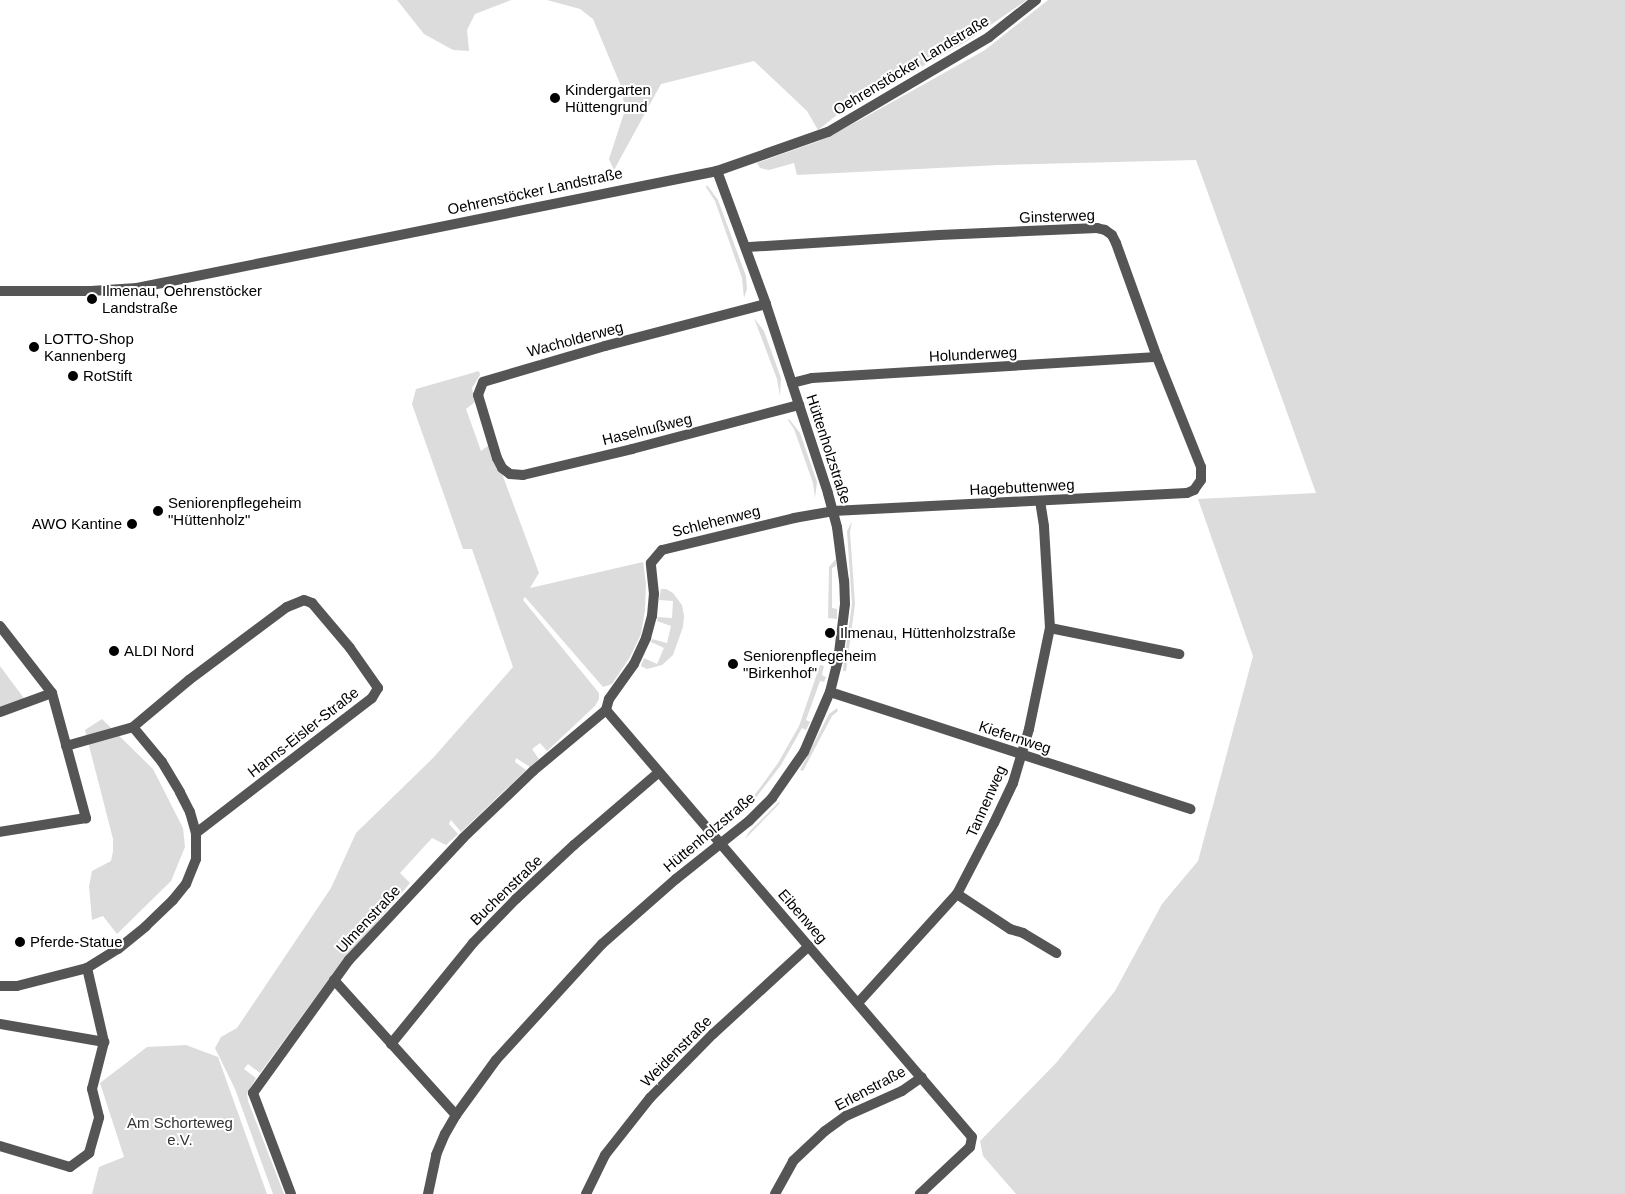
<!DOCTYPE html>
<html>
<head>
<meta charset="utf-8">
<style>
  body { margin:0 }
  #map { position:relative; width:1625px; height:1194px; overflow:hidden; background:#fff; font-family:Helvetica,sans-serif }
  div>[style] { position:absolute }
  .green>* { inset:0; background:#dcdcdc }
  .minor>* { height:10px; margin:-5px; padding:0 5px; transform-origin:5px; border-radius:5px; background:#555 }
  .dots>* { width:14px; height:14px; translate:-50% -50%; box-sizing:border-box; border:2px solid #fff; border-radius:50% }
  span { translate:-50% -50%; white-space:nowrap; text-align:center; line-height:1.15; -webkit-text-stroke:4px #fff; paint-order:stroke }
  .street-label { font-size:15px; color:#000 }
  .poi-label { font-size:15px; color:#000 }
  .left { translate:0 -50%; text-align:left }
  .right { translate:-100% -50%; text-align:right }
  .park-label { font-size:15px; color:#333 }
</style>
</head>
<body>
<div id="map">
  <div class="green">
    <div style="clip-path:polygon(397px 0,511px 0,475px 14px,467px 30px,469px 51px,453px 50px,424px 34px)"></div>
    <div style="clip-path:polygon(547px 0,1027px 0,967px 41px,837px 115px,818px 130px,807px 111px,754px 61px,661px 84px,614px 170px,609px 159px,625px 110px,621px 86px,593px 19px,580px 9px)"></div>
    <div style="clip-path:polygon(1048px 0,1625px 0,1625px 1194px,1016px 1194px,983px 1156px,980px 1141px,1056px 1063px,1115px 991px,1162px 904px,1198px 861px,1253px 656px,1198px 499px,1316px 493px,1196px 160px,999px 165px,797px 175px,794px 163px,769px 170px,760px 168px,757px 163px,819px 141px,860px 120px,985px 50px)"></div>
    <div style="clip-path:polygon(707px 185px,718px 200px,746px 276px,747px 289px,744px 298px,742px 278px,715px 201px,706px 187px)"></div>
    <div style="clip-path:polygon(754px 318px,764px 331px,781px 378px,780px 396px,777px 379px)"></div>
    <div style="clip-path:polygon(479px 371px,480px 375px,472px 388px,475px 402px,466px 409px,481px 451px,489px 445px,501px 471px,539px 573px,530px 588px,643px 562px,646px 584px,645px 610px,641px 634px,630px 657px,612px 684px,603px 687px,525px 597px,523px 600px,599px 693px,599px 699px,595px 706px,547px 751px,540px 743px,532px 749px,539px 759px,530px 767px,516px 758px,515px 762px,526px 770px,461px 832px,451px 820px,449px 824px,458px 834px,446px 845px,432px 838px,400px 873px,410px 883px,329px 979px,260px 1073px,248px 1064px,244px 1069px,256px 1078px,247px 1094px,248px 1101px,284px 1194px,273px 1194px,235px 1089px,215px 1048px,221px 1037px,237px 1028px,331px 888px,356px 833px,433px 758px,513px 667px,472px 549px,463px 549px,412px 404px,416px 389px)"></div>
    <div style="clip-path:polygon(789px 419px,800px 433px,817px 482px,815px 498px,813px 483px,794px 429px,788px 420px)"></div>
    <div style="clip-path:polygon(852px 521px,850px 532px,855px 604px,846px 671px,843px 671px,844px 661px,852px 604px,847px 531px)"></div>
    <div style="clip-path:polygon(836px 559px,836px 566px,832px 568px,832px 608px,837px 609px,837px 619px,828px 618px,829px 567px)"></div>
    <div style="clip-path:polygon(661px 589px,666px 589px,673px 593px,682px 605px,684px 616px,683px 627px,673px 655px,662px 665px,647px 669px,641px 666px,644px 658px,657px 664px,664px 648px,651px 642px,652px 639px,667px 643px,671px 626px,657px 621px,658px 617px,672px 618px,673px 601px,659px 600px)"></div>
    <div style="clip-path:polygon(820px 665px,824px 666px,822px 675px,826px 677px,824px 682px,820px 681px,806px 720px,810px 722px,806px 730px,802px 728px,781px 765px,751px 804px,751px 800px,778px 763px,799px 726px)"></div>
    <div style="clip-path:polygon(0 666px,26px 701px,0 710px)"></div>
    <div style="clip-path:polygon(837px 708px,838px 711px,832px 716px,803px 771px,800px 770px,829px 714px)"></div>
    <div style="clip-path:polygon(102px 719px,153px 769px,183px 828px,185px 847px,171px 881px,117px 934px,103px 916px,92px 920px,89px 886px,92px 871px,111px 861px,113px 851px,113px 839px,85px 730px)"></div>
    <div style="clip-path:polygon(779px 802px,780px 803px,745px 839px,749px 832px)"></div>
    <div style="clip-path:polygon(186px 1045px,218px 1057px,267px 1194px,92px 1194px,99px 1167px,124px 1157px,100px 1083px,147px 1047px)"></div>
  </div>
  <div class="minor">
    <div style="left:0;top:291px;width:91px"></div>
    <div style="left:91px;top:291px;width:46px;rotate:-3.7deg"></div>
    <div style="left:137px;top:288px;width:592px;rotate:-11.4deg"></div>
    <div style="left:717px;top:171px;width:118px;rotate:-19.4deg"></div>
    <div style="left:828px;top:132px;width:187px;rotate:-30.5deg"></div>
    <div style="left:989px;top:37px;width:60px;rotate:-38.2deg"></div>
    <div style="left:766px;top:304px;width:166px;rotate:165.4deg"></div>
    <div style="left:605px;top:346px;width:127px;rotate:163.6deg"></div>
    <div style="left:483px;top:382px;width:14px;rotate:111deg"></div>
    <div style="left:478px;top:395px;width:66px;rotate:73.2deg"></div>
    <div style="left:497px;top:458px;width:11px;rotate:63deg"></div>
    <div style="left:502px;top:468px;width:10px;rotate:37deg"></div>
    <div style="left:510px;top:474px;width:13px;rotate:4deg"></div>
    <div style="left:523px;top:475px;width:112px;rotate:-13.4deg"></div>
    <div style="left:632px;top:449px;width:173px;rotate:-14.8deg"></div>
    <div style="left:792px;top:383px;width:21px;rotate:-14deg"></div>
    <div style="left:812px;top:378px;width:346px;rotate:-3.5deg"></div>
    <div style="left:0;top:626px;width:85px;rotate:52.2deg"></div>
    <div style="left:52px;top:693px;width:130px;rotate:74.8deg"></div>
    <div style="left:86px;top:818px;width:87px;rotate:170.8deg"></div>
    <div style="left:1050px;top:628px;width:132px;rotate:11.4deg"></div>
    <div style="left:830px;top:692px;width:379px;rotate:18deg"></div>
    <div style="left:606px;top:710px;width:11px;rotate:-75deg"></div>
    <div style="left:609px;top:699px;width:43px;rotate:-54.5deg"></div>
    <div style="left:634px;top:664px;width:29px;rotate:-65deg"></div>
    <div style="left:646px;top:638px;width:23px;rotate:-75deg"></div>
    <div style="left:652px;top:616px;width:22px;rotate:-85deg"></div>
    <div style="left:654px;top:594px;width:31px;rotate:-96deg"></div>
    <div style="left:651px;top:563px;width:17px;rotate:-50deg"></div>
    <div style="left:662px;top:550px;width:136px;rotate:-13.6deg"></div>
    <div style="left:794px;top:518px;width:40px;rotate:-10deg"></div>
    <div style="left:833px;top:511px;width:354px;rotate:-2.9deg"></div>
    <div style="left:1187px;top:493px;width:8px;rotate:-23deg"></div>
    <div style="left:1194px;top:490px;width:12px;rotate:-55deg"></div>
    <div style="left:1201px;top:480px;width:13px;rotate:-90deg"></div>
    <div style="left:1201px;top:467px;width:118px;rotate:-111.8deg"></div>
    <div style="left:1157px;top:357px;width:121px;rotate:-109.8deg"></div>
    <div style="left:1116px;top:243px;width:9px;rotate:-117deg"></div>
    <div style="left:1112px;top:235px;width:9px;rotate:-144deg"></div>
    <div style="left:1105px;top:230px;width:8px;rotate:-166deg"></div>
    <div style="left:1097px;top:228px;width:158px;rotate:177.5deg"></div>
    <div style="left:939px;top:235px;width:193px;rotate:176.4deg"></div>
    <div style="left:606px;top:710px;width:562px;rotate:49.4deg"></div>
    <div style="left:972px;top:1137px;width:10px;rotate:101deg"></div>
    <div style="left:970px;top:1147px;width:69px;rotate:136.8deg"></div>
    <div style="left:0;top:712px;width:55px;rotate:-20.1deg"></div>
    <div style="left:66px;top:746px;width:70px;rotate:-15.8deg"></div>
    <div style="left:133px;top:727px;width:73px;rotate:-40deg"></div>
    <div style="left:189px;top:680px;width:122px;rotate:-36.7deg"></div>
    <div style="left:287px;top:607px;width:18px;rotate:-22deg"></div>
    <div style="left:304px;top:600px;width:9px;rotate:21deg"></div>
    <div style="left:312px;top:603px;width:59px;rotate:49.8deg"></div>
    <div style="left:350px;top:648px;width:49px;rotate:55deg"></div>
    <div style="left:378px;top:688px;width:12px;rotate:121deg"></div>
    <div style="left:372px;top:698px;width:222px;rotate:142.5deg"></div>
    <div style="left:957px;top:894px;width:64px;rotate:33.4deg"></div>
    <div style="left:1010px;top:929px;width:14px;rotate:17deg"></div>
    <div style="left:1023px;top:933px;width:39px;rotate:31deg"></div>
    <div style="left:334px;top:980px;width:182px;rotate:47.9deg"></div>
    <div style="left:0;top:986px;width:17px"></div>
    <div style="left:17px;top:986px;width:72px;rotate:-14.4deg"></div>
    <div style="left:87px;top:968px;width:36px;rotate:-32deg"></div>
    <div style="left:118px;top:949px;width:36px;rotate:-39deg"></div>
    <div style="left:146px;top:926px;width:37px;rotate:-44deg"></div>
    <div style="left:173px;top:900px;width:21px;rotate:-51deg"></div>
    <div style="left:186px;top:884px;width:27px;rotate:-68deg"></div>
    <div style="left:196px;top:859px;width:26px;rotate:-90deg"></div>
    <div style="left:196px;top:833px;width:22px;rotate:-106deg"></div>
    <div style="left:190px;top:812px;width:22px;rotate:-117deg"></div>
    <div style="left:180px;top:792px;width:35px;rotate:-121deg"></div>
    <div style="left:162px;top:762px;width:45px;rotate:-129.6deg"></div>
    <div style="left:858px;top:1003px;width:147px;rotate:-47.8deg"></div>
    <div style="left:957px;top:894px;width:80px;rotate:-62.5deg"></div>
    <div style="left:994px;top:823px;width:44px;rotate:-64.6deg"></div>
    <div style="left:1013px;top:783px;width:56px;rotate:-73.5deg"></div>
    <div style="left:1029px;top:729px;width:103px;rotate:-78.3deg"></div>
    <div style="left:1050px;top:628px;width:102px;rotate:-93.4deg"></div>
    <div style="left:1044px;top:526px;width:24px;rotate:-99deg"></div>
    <div style="left:0;top:1024px;width:106px;rotate:9.8deg"></div>
    <div style="left:391px;top:1044px;width:130px;rotate:-50.9deg"></div>
    <div style="left:473px;top:943px;width:62px;rotate:-45.7deg"></div>
    <div style="left:516px;top:899px;width:79px;rotate:-43deg"></div>
    <div style="left:574px;top:845px;width:111px;rotate:-40.6deg"></div>
    <div style="left:0;top:1146px;width:73px;rotate:16.7deg"></div>
    <div style="left:70px;top:1167px;width:24px;rotate:-36deg"></div>
    <div style="left:89px;top:1153px;width:37px;rotate:-74deg"></div>
    <div style="left:99px;top:1117px;width:29px;rotate:-104deg"></div>
    <div style="left:92px;top:1089px;width:49px;rotate:-75.7deg"></div>
    <div style="left:104px;top:1042px;width:76px;rotate:-102.9deg"></div>
    <div style="left:291px;top:1194px;width:108px;rotate:-110.6deg"></div>
    <div style="left:253px;top:1093px;width:164px;rotate:-54.2deg"></div>
    <div style="left:349px;top:960px;width:167px;rotate:-46.9deg"></div>
    <div style="left:463px;top:838px;width:97px;rotate:-43.7deg"></div>
    <div style="left:533px;top:771px;width:95px;rotate:-39.9deg"></div>
    <div style="left:428px;top:1194px;width:40px;rotate:-78deg"></div>
    <div style="left:436px;top:1155px;width:23px;rotate:-67deg"></div>
    <div style="left:445px;top:1134px;width:22px;rotate:-60deg"></div>
    <div style="left:456px;top:1115px;width:68px;rotate:-54deg"></div>
    <div style="left:496px;top:1060px;width:157px;rotate:-47.6deg"></div>
    <div style="left:602px;top:944px;width:98px;rotate:-41.3deg"></div>
    <div style="left:676px;top:879px;width:93px;rotate:-38.5deg"></div>
    <div style="left:749px;top:821px;width:33px;rotate:-45deg"></div>
    <div style="left:772px;top:798px;width:56px;rotate:-55.2deg"></div>
    <div style="left:804px;top:752px;width:65px;rotate:-66.6deg"></div>
    <div style="left:830px;top:692px;width:32px;rotate:-76deg"></div>
    <div style="left:838px;top:661px;width:57px;rotate:-83deg"></div>
    <div style="left:845px;top:604px;width:23px;rotate:-92deg"></div>
    <div style="left:844px;top:581px;width:54px;rotate:-97.4deg"></div>
    <div style="left:837px;top:527px;width:35px;rotate:-105deg"></div>
    <div style="left:828px;top:493px;width:199px;rotate:-108.2deg"></div>
    <div style="left:766px;top:304px;width:142px;rotate:-110.2deg"></div>
    <div style="left:586px;top:1194px;width:43px;rotate:-64deg"></div>
    <div style="left:605px;top:1155px;width:73px;rotate:-51.7deg"></div>
    <div style="left:650px;top:1098px;width:90px;rotate:-45.5deg"></div>
    <div style="left:713px;top:1034px;width:130px;rotate:-42.5deg"></div>
    <div style="left:775px;top:1194px;width:38px;rotate:-61deg"></div>
    <div style="left:793px;top:1161px;width:44px;rotate:-43.2deg"></div>
    <div style="left:825px;top:1131px;width:26px;rotate:-36deg"></div>
    <div style="left:846px;top:1116px;width:61px;rotate:-24.1deg"></div>
    <div style="left:902px;top:1091px;width:24px;rotate:-35deg"></div>
  </div>
  <div class="dots">
    <div style="left:555px;top:98px;background:#000"></div>
    <div style="left:92px;top:299px;background:#000"></div>
    <div style="left:34px;top:347px;background:#000"></div>
    <div style="left:73px;top:376px;background:#000"></div>
    <div style="left:158px;top:511px;background:#000"></div>
    <div style="left:132px;top:524px;background:#000"></div>
    <div style="left:830px;top:633px;background:#000"></div>
    <div style="left:114px;top:651px;background:#000"></div>
    <div style="left:733px;top:664px;background:#000"></div>
    <div style="left:20px;top:942px;background:#000"></div>
  </div>
  <div class="street-label">
    <span style="left:911px;top:65px;rotate:-31deg">Oehrenstöcker Landstraße</span>
    <span style="left:535px;top:191px;rotate:-12deg">Oehrenstöcker Landstraße</span>
    <span style="left:1057px;top:216px;rotate:-2deg">Ginsterweg</span>
    <span style="left:575px;top:339px;rotate:-15deg">Wacholderweg</span>
    <span style="left:973px;top:354px;rotate:-3deg">Holunderweg</span>
    <span style="left:647px;top:429px;rotate:-14deg">Haselnußweg</span>
    <span style="left:829px;top:449px;rotate:72deg">Hüttenholzstraße</span>
    <span style="left:1022px;top:487px;rotate:-3deg">Hagebuttenweg</span>
    <span style="left:716px;top:521px;rotate:-14deg">Schlehenweg</span>
    <span style="left:303px;top:732px;rotate:-38deg">Hanns-Eisler-Straße</span>
    <span style="left:1015px;top:737px;rotate:18deg">Kiefernweg</span>
    <span style="left:986px;top:801px;rotate:-66deg">Tannenweg</span>
    <span style="left:709px;top:832px;rotate:-40deg">Hüttenholzstraße</span>
    <span style="left:506px;top:890px;rotate:-44deg">Buchenstraße</span>
    <span style="left:803px;top:916px;rotate:49deg">Eibenweg</span>
    <span style="left:368px;top:919px;rotate:-47deg">Ulmenstraße</span>
    <span style="left:676px;top:1051px;rotate:-45deg">Weidenstraße</span>
    <span style="left:870px;top:1088px;rotate:-28deg">Erlenstraße</span>
  </div>
  <div class="poi-label">
    <span class="left" style="left:565px;top:98px">Kindergarten<br>Hüttengrund</span>
    <span class="left" style="left:102px;top:299px">Ilmenau, Oehrenstöcker<br>Landstraße</span>
    <span class="left" style="left:44px;top:347px">LOTTO-Shop<br>Kannenberg</span>
    <span class="left" style="left:83px;top:376px">RotStift</span>
    <span class="left" style="left:168px;top:511px">Seniorenpflegeheim<br>"Hüttenholz"</span>
    <span class="right" style="left:122px;top:524px">AWO Kantine</span>
    <span class="left" style="left:840px;top:633px">Ilmenau, Hüttenholzstraße</span>
    <span class="left" style="left:124px;top:651px">ALDI Nord</span>
    <span class="left" style="left:743px;top:664px">Seniorenpflegeheim<br>"Birkenhof"</span>
    <span class="left" style="left:30px;top:942px">Pferde-Statue</span>
  </div>
  <div class="park-label">
    <span style="left:180px;top:1131px">Am Schorteweg<br>e.V.</span>
  </div>
</div>
</body>
</html>
